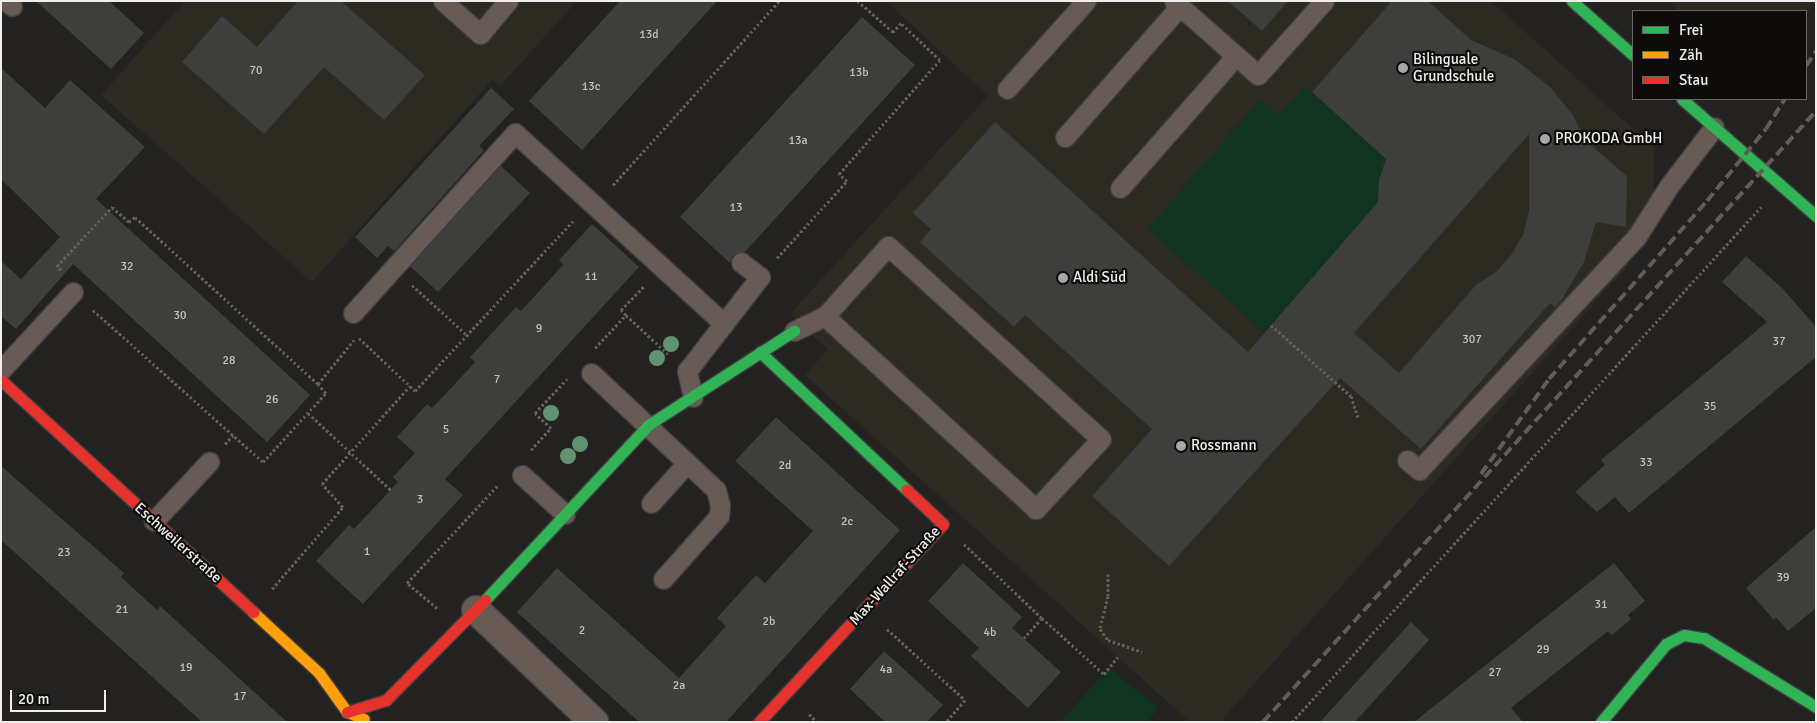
<!DOCTYPE html>
<html>
<head>
<meta charset="utf-8">
<style>
  body { margin:0 }
  #map { position:relative; width:1817px; height:723px; overflow:hidden; background:#232220; font-family:Signika,sans-serif }
  div>[style] { position:absolute }
  .built>* { inset:0; background:#2c2a21 }
  .green>* { inset:0; background:#10341f }
  .building>* { inset:0; background:#3e3e3c }
  .path>* { height:3px; margin-top:-1.5px; transform-origin:0; background:repeating-linear-gradient(90deg,#645e5a 0 2.5px,transparent 0 5px) }
  .roads { filter:drop-shadow(1px 0 #3f3f3e) drop-shadow(-1px 0 #3f3f3e) drop-shadow(0 1px #3f3f3e) drop-shadow(0 -1px #3f3f3e) }
  .lane>* { height:19px; margin:-9.5px; padding:0 9.5px; transform-origin:9.5px; border-radius:9.5px; background:#685a55 }
  .street>* { height:28px; margin:-14px; padding:0 14px; transform-origin:14px; border-radius:14px; background:#685a55 }
  .fast>* { height:11px; margin:-5.5px; padding:0 5.5px; transform-origin:5.5px; border-radius:5.5px; background:#30b455 }
  .slow>* { height:11px; margin:-5.5px; padding:0 5.5px; transform-origin:5.5px; border-radius:5.5px; background:#ff9f0a }
  .jam>* { height:11px; margin:-5.5px; padding:0 5.5px; transform-origin:5.5px; border-radius:5.5px; background:#e5322d }
  .rail>* { height:4px; margin-top:-2px; transform-origin:0; background:repeating-linear-gradient(90deg,#635d58 0 10px,transparent 0 15px) }
  .trees>* { width:16px; height:16px; margin:-8px; border-radius:50%; background:#619271 }
  .dots>* { width:14px; height:14px; translate:-50% -50%; box-sizing:border-box; border:2px solid #0d0c0b; border-radius:50% }
  span { translate:-50% -50%; white-space:nowrap; text-align:center; line-height:1.15; -webkit-text-stroke:4.5px #0d0c0b; paint-order:stroke }
  .number-label { font-size:12px; color:#c4c3c1 }
  .number-label span { -webkit-text-stroke-width:0 }
  .poi-label { font-size:15px; color:#f0efed }
  .left { translate:0 -50%; text-align:left }
  .street-label { font-size:15px; color:#f0efed }
  .frame { position:absolute; inset:0; border:2px solid #f0efed; pointer-events:none }
  .legend { position:absolute; left:1632px; top:10px; width:175px; height:90px; box-sizing:border-box; background:#0d0c0b; border:1px solid #686765; margin:0; padding:6px 9px; list-style:none; font-size:15px; color:#f0efed }
  .legend li { display:flex; align-items:center; gap:10px; height:25px }
  .legend b { width:25px; border:1px solid #686765 }
  .scale { position:absolute; left:10px; top:690px; width:96px; height:22px; box-sizing:border-box; border:2px solid #f0efed; border-top:0; padding-left:6px; font-size:15px; line-height:18px; white-space:nowrap; color:#f0efed; -webkit-text-stroke:4px #0d0c0b; paint-order:stroke }
</style>
</head>
<body>
<div id="map">
  <div class="built">
    <div style="clip-path:polygon(185px 1px,577px 1px,501px 85px,492px 80px,312px 282px,101px 95px)"></div>
    <div style="clip-path:polygon(886px 1px,1491px 1px,1654px 148px,1654px 215px,1626px 268px,1220px 722px,1190px 722px,805px 375px,828px 349px,790px 314px,988px 96px)"></div>
    <div style="clip-path:polygon(1668px 1px,1816px 1px,1806px 14px,1806px 11px,1679px 11px)"></div>
  </div>
  <div class="green">
    <div style="clip-path:polygon(1304px 86px,1389px 160px,1379px 180px,1378px 202px,1265px 333px,1147px 229px,1260px 99px,1279px 115px)"></div>
    <div style="clip-path:polygon(1109px 668px,1159px 708px,1147px 722px,1060px 722px)"></div>
  </div>
  <div class="building">
    <div style="clip-path:polygon(36px 1px,109px 1px,144px 33px,111px 69px)"></div>
    <div style="clip-path:polygon(298px 1px,341px 1px,425px 75px,384px 120px,324px 67px,264px 134px,182px 62px,222px 16px,257px 47px)"></div>
    <div style="clip-path:polygon(620px 1px,717px 1px,582px 150px,529px 101px)"></div>
    <div style="clip-path:polygon(1228px 1px,1288px 1px,1262px 31px)"></div>
    <div style="clip-path:polygon(evenodd,1392px 1px,1428px 1px,1471px 40px,1514px 59px,1550px 87px,1572px 114px,1585px 140px,1627px 176px,1626px 227px,1596px 222px,1584px 262px,1561px 301px,1555px 307px,1550px 303px,1421px 449px,1340px 378px,1169px 566px,1092px 496px,1152px 429px,1025px 315px,1014px 327px,920px 242px,931px 229px,913px 213px,995px 122px,1248px 352px,1378px 202px,1379px 180px,1386px 159px,1312px 92px,1392px 1px,1529px 134px,1529px 211px,1523px 235px,1511px 255px,1496px 272px,1476px 285px,1399px 373px,1354px 333px,1529px 134px)"></div>
    <div style="clip-path:polygon(862px 17px,915px 65px,745px 252px,733px 255px,730px 263px,680px 217px)"></div>
    <div style="clip-path:polygon(1px 68px,45px 108px,70px 80px,145px 147px,96px 199px,310px 395px,267px 442px,73px 264px,16px 329px,1px 316px,1px 261px,21px 279px,60px 237px,1px 179px)"></div>
    <div style="clip-path:polygon(491px 88px,514px 109px,479px 146px,484px 150px,394px 251px,388px 246px,377px 258px,355px 237px)"></div>
    <div style="clip-path:polygon(501px 166px,530px 193px,438px 292px,410px 266px)"></div>
    <div style="clip-path:polygon(592px 224px,639px 267px,445px 479px,463px 495px,363px 604px,316px 561px,349px 525px,354px 529px,398px 482px,393px 477px,415px 453px,397px 437px,427px 404px,432px 408px,454px 385px,475px 362px,470px 357px,516px 307px,521px 311px,543px 287px,563px 265px,559px 260px)"></div>
    <div style="clip-path:polygon(1746px 256px,1783px 289px,1816px 327px,1816px 357px,1629px 513px,1615px 497px,1597px 512px,1575px 492px,1605px 465px,1601px 460px,1767px 322px,1722px 282px)"></div>
    <div style="clip-path:polygon(776px 417px,900px 530px,726px 722px,639px 722px,517px 612px,557px 568px,679px 678px,726px 626px,717px 618px,756px 575px,765px 583px,813px 531px,735px 461px)"></div>
    <div style="clip-path:polygon(1px 466px,124px 573px,121px 577px,157px 610px,160px 606px,287px 722px,202px 722px,1px 540px)"></div>
    <div style="clip-path:polygon(1816px 527px,1816px 608px,1788px 631px,1776px 617px,1774px 620px,1746px 588px)"></div>
    <div style="clip-path:polygon(963px 563px,1022px 617px,1012px 628px,1061px 672px,1028px 708px,971px 656px,979px 648px,928px 601px)"></div>
    <div style="clip-path:polygon(1614px 563px,1645px 601px,1628px 615px,1631px 619px,1612px 635px,1608px 631px,1511px 708px,1523px 722px,1414px 722px)"></div>
    <div style="clip-path:polygon(1411px 622px,1429px 640px,1355px 722px,1320px 722px)"></div>
    <div style="clip-path:polygon(884px 651px,943px 705px,927px 722px,885px 722px,850px 689px)"></div>
  </div>
  <div class="path">
    <div style="left:613px;top:185px;width:248px;rotate:-47.9deg"></div>
    <div style="left:777px;top:258px;width:104px;rotate:-47.7deg"></div>
    <div style="left:847px;top:181px;width:11px;rotate:-139deg"></div>
    <div style="left:839px;top:174px;width:152px;rotate:-48.5deg"></div>
    <div style="left:940px;top:60px;width:54px;rotate:-136.5deg"></div>
    <div style="left:901px;top:23px;width:12px;rotate:132deg"></div>
    <div style="left:893px;top:32px;width:47px;rotate:-138.5deg"></div>
    <div style="left:61px;top:270px;width:6px;rotate:-135deg"></div>
    <div style="left:57px;top:266px;width:81px;rotate:-47deg"></div>
    <div style="left:112px;top:207px;width:23px;rotate:41deg"></div>
    <div style="left:129px;top:222px;width:8px;rotate:-40deg"></div>
    <div style="left:135px;top:217px;width:248px;rotate:42.4deg"></div>
    <div style="left:412px;top:285px;width:76px;rotate:42.3deg"></div>
    <div style="left:93px;top:310px;width:228px;rotate:41.8deg"></div>
    <div style="left:263px;top:462px;width:93px;rotate:-47.6deg"></div>
    <div style="left:326px;top:393px;width:12px;rotate:-132deg"></div>
    <div style="left:318px;top:384px;width:57px;rotate:-50.7deg"></div>
    <div style="left:626px;top:315px;width:57px;rotate:42.9deg"></div>
    <div style="left:1271px;top:325px;width:107px;rotate:41.6deg"></div>
    <div style="left:1351px;top:396px;width:22px;rotate:72deg"></div>
    <div style="left:359px;top:338px;width:70px;rotate:43.3deg"></div>
    <div style="left:595px;top:348px;width:45px;rotate:-46.8deg"></div>
    <div style="left:626px;top:315px;width:7px;rotate:-135deg"></div>
    <div style="left:621px;top:310px;width:33px;rotate:-46deg"></div>
    <div style="left:308px;top:413px;width:113px;rotate:42.9deg"></div>
    <div style="left:225px;top:444px;width:12px;rotate:-48deg"></div>
    <div style="left:531px;top:450px;width:30px;rotate:-48deg"></div>
    <div style="left:551px;top:428px;width:22px;rotate:-137deg"></div>
    <div style="left:535px;top:413px;width:47px;rotate:-46.7deg"></div>
    <div style="left:964px;top:544px;width:108px;rotate:43.5deg"></div>
    <div style="left:1042px;top:618px;width:27px;rotate:132deg"></div>
    <div style="left:1108px;top:574px;width:22px;rotate:90deg"></div>
    <div style="left:1108px;top:596px;width:34px;rotate:104deg"></div>
    <div style="left:1100px;top:629px;width:14px;rotate:54deg"></div>
    <div style="left:1108px;top:640px;width:36px;rotate:19deg"></div>
    <div style="left:272px;top:589px;width:108px;rotate:-49.1deg"></div>
    <div style="left:343px;top:507px;width:31px;rotate:-132deg"></div>
    <div style="left:322px;top:484px;width:132px;rotate:-48.1deg"></div>
    <div style="left:410px;top:386px;width:7px;rotate:45deg"></div>
    <div style="left:415px;top:391px;width:232px;rotate:-47.1deg"></div>
    <div style="left:437px;top:608px;width:39px;rotate:-140deg"></div>
    <div style="left:407px;top:583px;width:135px;rotate:-47.1deg"></div>
    <div style="left:1042px;top:618px;width:84px;rotate:42.1deg"></div>
    <div style="left:1104px;top:674px;width:22px;rotate:-51deg"></div>
    <div style="left:887px;top:629px;width:105px;rotate:42.3deg"></div>
    <div style="left:965px;top:700px;width:29px;rotate:131deg"></div>
    <div style="left:809px;top:714px;width:11px;rotate:45deg"></div>
    <div style="left:1292px;top:722px;width:697px;rotate:-47.68deg"></div>
  </div>
  <div class="roads">
    <div class="lane">
      <div style="left:7px;top:1px;width:7px;rotate:45deg"></div>
      <div style="left:443px;top:1px;width:50px;rotate:41.7deg"></div>
      <div style="left:480px;top:34px;width:43px;rotate:-49.7deg"></div>
      <div style="left:1174px;top:1px;width:112px;rotate:41.4deg"></div>
      <div style="left:1258px;top:75px;width:99px;rotate:-48.3deg"></div>
      <div style="left:1007px;top:89px;width:118px;rotate:-48.1deg"></div>
      <div style="left:1065px;top:137px;width:174px;rotate:-48.7deg"></div>
      <div style="left:1120px;top:188px;width:176px;rotate:-48.7deg"></div>
      <div style="left:353px;top:313px;width:242px;rotate:-48deg"></div>
      <div style="left:515px;top:133px;width:283px;rotate:42.4deg"></div>
      <div style="left:794px;top:331px;width:34px;rotate:-26deg"></div>
      <div style="left:825px;top:316px;width:94px;rotate:-48deg"></div>
      <div style="left:888px;top:246px;width:287px;rotate:42.2deg"></div>
      <div style="left:1101px;top:439px;width:96px;rotate:132.9deg"></div>
      <div style="left:1036px;top:509px;width:286px;rotate:-137.6deg"></div>
      <div style="left:1px;top:370px;width:106px;rotate:-47.3deg"></div>
      <div style="left:591px;top:373px;width:171px;rotate:43.1deg"></div>
      <div style="left:716px;top:490px;width:16px;rotate:75deg"></div>
      <div style="left:720px;top:505px;width:11px;rotate:95deg"></div>
      <div style="left:719px;top:516px;width:84px;rotate:131.6deg"></div>
      <div style="left:693px;top:397px;width:27px;rotate:-103deg"></div>
      <div style="left:687px;top:371px;width:119px;rotate:-52.2deg"></div>
      <div style="left:760px;top:277px;width:24px;rotate:-142deg"></div>
      <div style="left:1407px;top:460px;width:16px;rotate:40deg"></div>
      <div style="left:1419px;top:470px;width:320px;rotate:-47deg"></div>
      <div style="left:1637px;top:236px;width:59px;rotate:-57.4deg"></div>
      <div style="left:1669px;top:186px;width:74px;rotate:-52.7deg"></div>
      <div style="left:522px;top:475px;width:58px;rotate:42.2deg"></div>
      <div style="left:651px;top:503px;width:54px;rotate:-48deg"></div>
      <div style="left:154px;top:521px;width:81px;rotate:-47deg"></div>
    </div>
    <div class="street">
      <div style="left:476px;top:610px;width:163px;rotate:43.5deg"></div>
    </div>
    <div class="fast">
      <div style="left:1572px;top:1px;width:81px;rotate:41.5deg"></div>
      <div style="left:1682px;top:99px;width:178px;rotate:41.1deg"></div>
      <div style="left:760px;top:352px;width:202px;rotate:43.2deg"></div>
      <div style="left:485px;top:600px;width:239px;rotate:-47deg"></div>
      <div style="left:648px;top:425px;width:174px;rotate:-32.8deg"></div>
      <div style="left:1601px;top:722px;width:102px;rotate:-50.2deg"></div>
      <div style="left:1666px;top:644px;width:20px;rotate:-27deg"></div>
      <div style="left:1684px;top:635px;width:20px;rotate:9deg"></div>
      <div style="left:1704px;top:638px;width:132px;rotate:31.6deg"></div>
    </div>
    <div class="slow">
      <div style="left:253px;top:612px;width:90px;rotate:42.7deg"></div>
      <div style="left:319px;top:673px;width:48px;rotate:54.3deg"></div>
      <div style="left:347px;top:712px;width:18px;rotate:22deg"></div>
    </div>
    <div class="jam">
      <div style="left:1px;top:380px;width:343px;rotate:42.6deg"></div>
      <div style="left:347px;top:712px;width:41px;rotate:-17.1deg"></div>
      <div style="left:386px;top:700px;width:141px;rotate:-45.3deg"></div>
      <div style="left:759px;top:722px;width:270px;rotate:-47.1deg"></div>
      <div style="left:943px;top:524px;width:50px;rotate:-136.6deg"></div>
    </div>
  </div>
  <div class="rail">
    <div style="left:1806px;top:66px;width:18px;rotate:-56deg"></div>
    <div style="left:1481px;top:474px;width:117px;rotate:-54.4deg"></div>
    <div style="left:1549px;top:379px;width:238px;rotate:-48.4deg"></div>
    <div style="left:1707px;top:201px;width:93px;rotate:-50.7deg"></div>
    <div style="left:1766px;top:129px;width:36px;rotate:-58deg"></div>
    <div style="left:1263px;top:722px;width:824px;rotate:-47.85deg"></div>
  </div>
  <div class="trees">
    <div style="left:671px;top:344px"></div>
    <div style="left:657px;top:358px"></div>
    <div style="left:551px;top:413px"></div>
    <div style="left:580px;top:444px"></div>
    <div style="left:568px;top:456px"></div>
  </div>
  <div class="dots">
    <div style="left:1403px;top:68px;background:#a8a7a5"></div>
    <div style="left:1545px;top:139px;background:#a8a7a5"></div>
    <div style="left:1063px;top:278px;background:#a8a7a5"></div>
    <div style="left:1181px;top:446px;background:#a8a7a5"></div>
  </div>
  <div class="number-label">
    <span style="left:649px;top:35px">13d</span>
    <span style="left:256px;top:71px">70</span>
    <span style="left:859px;top:73px">13b</span>
    <span style="left:591px;top:87px">13c</span>
    <span style="left:798px;top:141px">13a</span>
    <span style="left:736px;top:208px">13</span>
    <span style="left:127px;top:267px">32</span>
    <span style="left:591px;top:277px">11</span>
    <span style="left:180px;top:316px">30</span>
    <span style="left:539px;top:329px">9</span>
    <span style="left:1472px;top:340px">307</span>
    <span style="left:1779px;top:342px">37</span>
    <span style="left:229px;top:361px">28</span>
    <span style="left:497px;top:380px">7</span>
    <span style="left:272px;top:400px">26</span>
    <span style="left:1710px;top:407px">35</span>
    <span style="left:446px;top:430px">5</span>
    <span style="left:1646px;top:463px">33</span>
    <span style="left:785px;top:466px">2d</span>
    <span style="left:420px;top:500px">3</span>
    <span style="left:847px;top:522px">2c</span>
    <span style="left:367px;top:552px">1</span>
    <span style="left:64px;top:553px">23</span>
    <span style="left:1783px;top:578px">39</span>
    <span style="left:1601px;top:605px">31</span>
    <span style="left:122px;top:610px">21</span>
    <span style="left:769px;top:622px">2b</span>
    <span style="left:582px;top:631px">2</span>
    <span style="left:990px;top:633px">4b</span>
    <span style="left:1543px;top:650px">29</span>
    <span style="left:186px;top:668px">19</span>
    <span style="left:886px;top:670px">4a</span>
    <span style="left:1495px;top:673px">27</span>
    <span style="left:679px;top:686px">2a</span>
    <span style="left:240px;top:697px">17</span>
  </div>
  <div class="poi-label">
    <span class="left" style="left:1413px;top:68px">Bilinguale<br>Grundschule</span>
    <span class="left" style="left:1555px;top:139px">PROKODA GmbH</span>
    <span class="left" style="left:1073px;top:278px">Aldi Süd</span>
    <span class="left" style="left:1191px;top:446px">Rossmann</span>
  </div>
  <div class="street-label">
    <span style="left:178px;top:543px;rotate:42deg">Eschweilerstraße</span>
    <span style="left:895px;top:576px;rotate:-48deg">Max-Wallraf-Straße</span>
  </div>
  <div class="frame"></div>
  <ul class="legend">
  <li><b style="height:6px;background:#30b455"></b>Frei</li>
  <li><b style="height:6px;background:#ff9f0a"></b>Zäh</li>
  <li><b style="height:6px;background:#e5322d"></b>Stau</li>
  </ul>
  <div class="scale">20 m</div>
</div>
</body>
</html>
